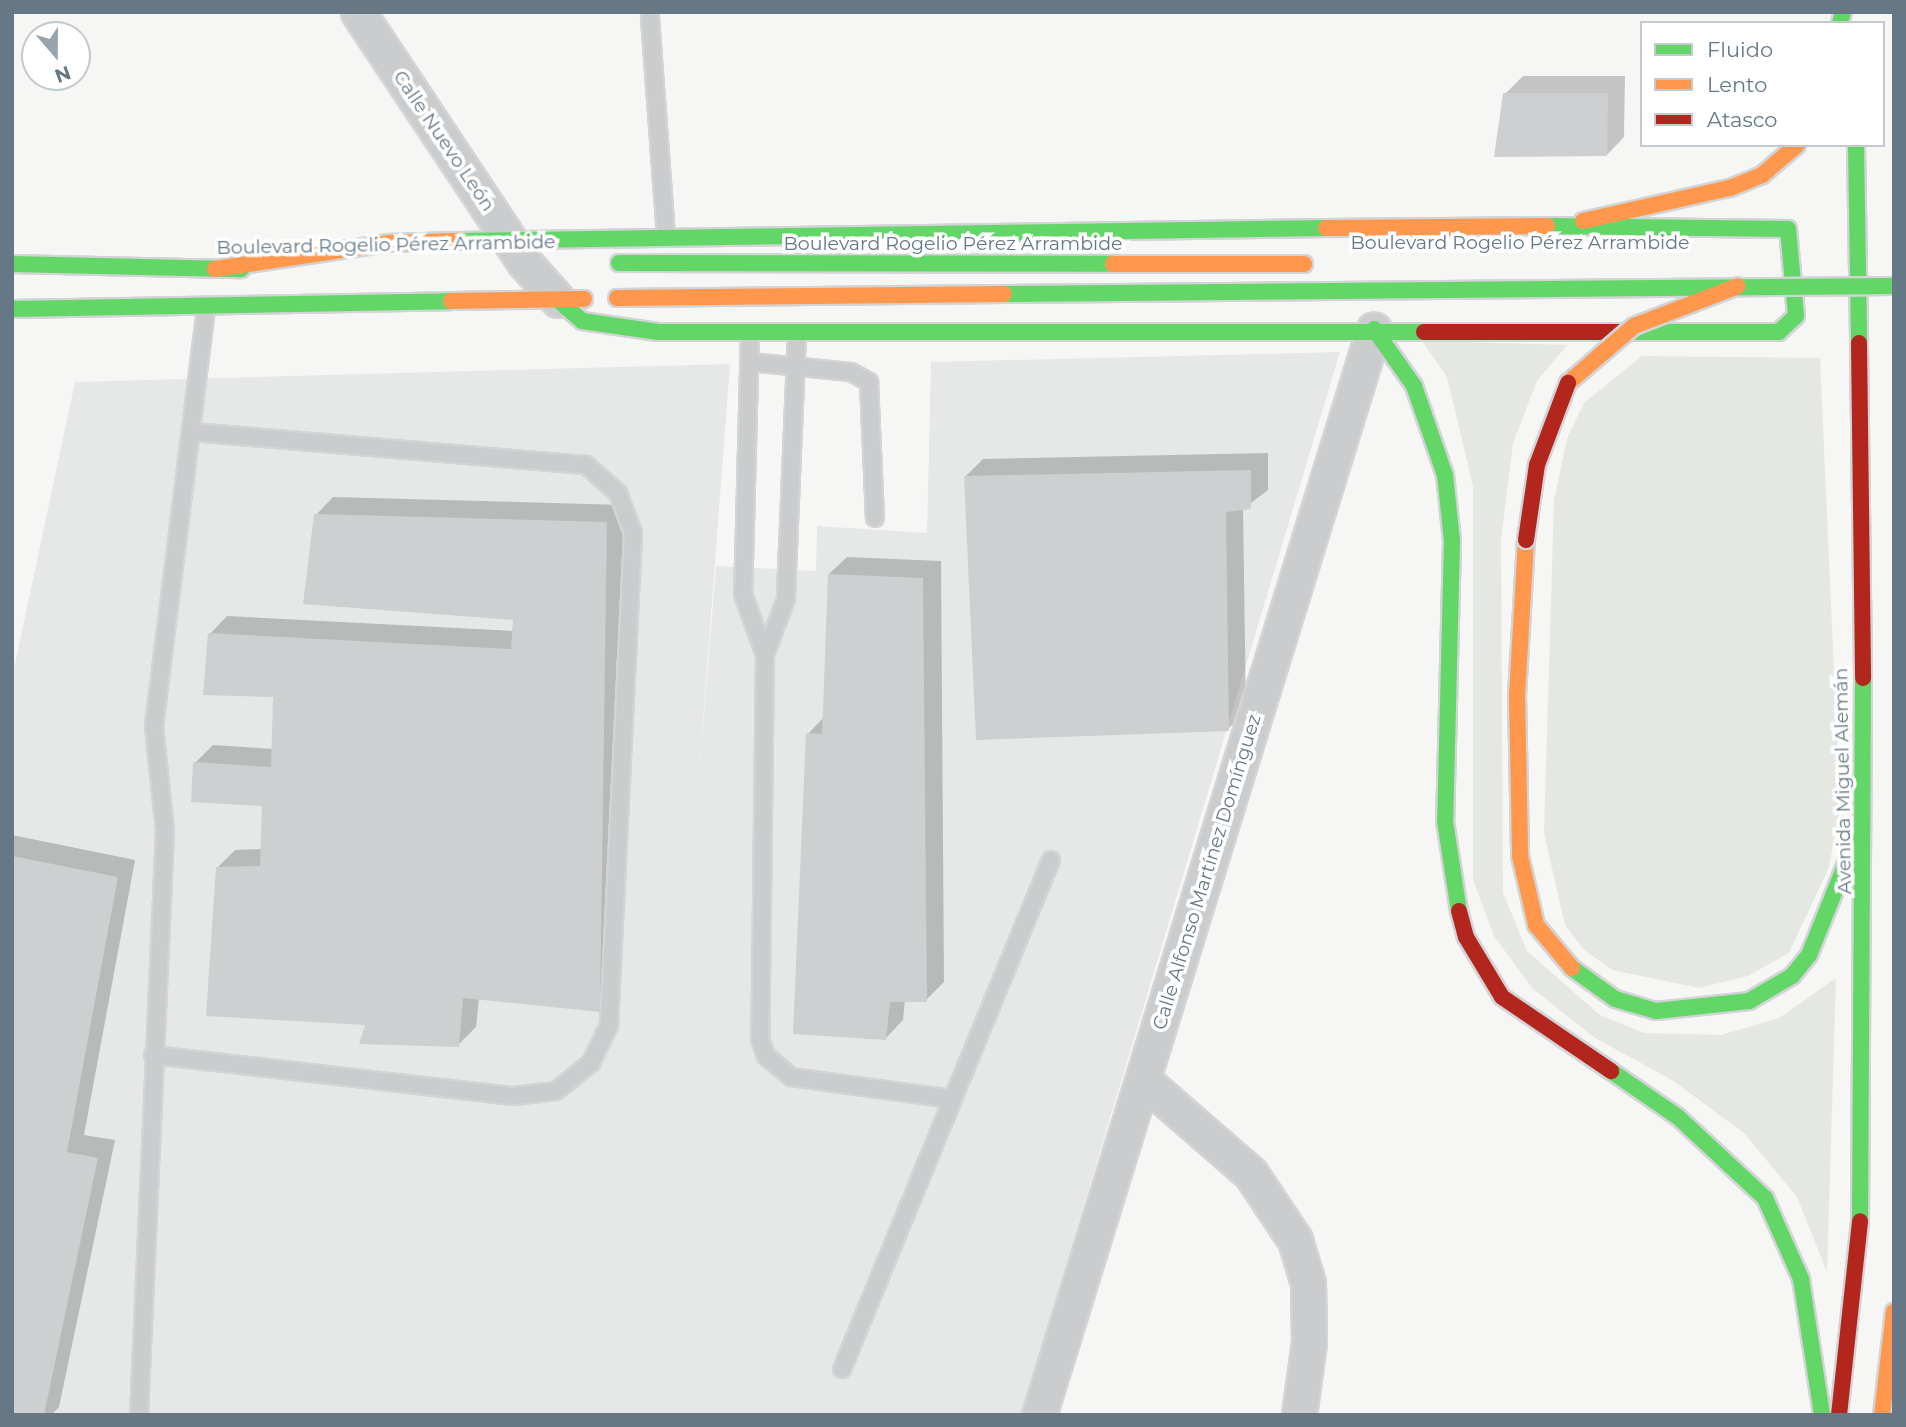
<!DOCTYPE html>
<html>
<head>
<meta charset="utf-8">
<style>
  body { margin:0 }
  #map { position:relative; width:1906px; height:1427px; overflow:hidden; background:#f6f6f5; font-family:Montserrat,sans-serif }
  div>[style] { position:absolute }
  .built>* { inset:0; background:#e6e8e8 }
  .green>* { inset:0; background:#e5e8e2 }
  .shadow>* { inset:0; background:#0003 }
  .building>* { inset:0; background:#cdcfd0 }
  .roads { filter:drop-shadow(2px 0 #d3d4d5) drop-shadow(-2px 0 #d3d4d5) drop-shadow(0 2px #d3d4d5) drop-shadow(0 -2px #d3d4d5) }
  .lane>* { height:16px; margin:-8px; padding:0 8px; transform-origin:8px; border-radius:8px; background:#cbcccd }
  .street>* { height:33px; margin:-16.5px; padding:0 16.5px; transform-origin:16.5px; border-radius:16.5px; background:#cbcccd }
  .fast>* { height:16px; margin:-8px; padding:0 8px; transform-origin:8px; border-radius:8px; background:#63d668 }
  .slow>* { height:16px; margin:-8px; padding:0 8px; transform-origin:8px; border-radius:8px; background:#ff974d }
  .jam>* { height:16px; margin:-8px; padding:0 8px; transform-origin:8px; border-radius:8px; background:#b3261e }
  .bridges { filter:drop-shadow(2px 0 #d3d4d5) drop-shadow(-2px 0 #d3d4d5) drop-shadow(0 2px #d3d4d5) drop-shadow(0 -2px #d3d4d5) }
  .fast-bridge>* { height:16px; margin:-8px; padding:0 8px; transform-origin:8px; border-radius:8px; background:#63d668 }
  .slow-bridge>* { height:16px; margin:-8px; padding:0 8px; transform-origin:8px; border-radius:8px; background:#ff974d }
  .jam-bridge>* { height:16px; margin:-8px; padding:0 8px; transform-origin:8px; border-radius:8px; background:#b3261e }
  span { translate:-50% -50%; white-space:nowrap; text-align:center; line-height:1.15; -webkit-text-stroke:7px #fff; paint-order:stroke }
  .street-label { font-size:19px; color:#667886 }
  .frame { position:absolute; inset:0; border:14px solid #667886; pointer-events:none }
  .legend { position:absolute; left:1640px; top:21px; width:245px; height:126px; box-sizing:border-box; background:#fff; border:2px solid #c2c9cf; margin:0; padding:9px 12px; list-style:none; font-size:21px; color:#667886 }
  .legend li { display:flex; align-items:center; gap:14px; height:35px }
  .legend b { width:35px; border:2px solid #c2c9cf }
  .north { position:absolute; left:21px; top:21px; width:70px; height:70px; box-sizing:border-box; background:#fff; border:2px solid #c2c9cf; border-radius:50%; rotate:160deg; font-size:19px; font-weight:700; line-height:28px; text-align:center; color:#667886 }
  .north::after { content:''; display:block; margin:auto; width:24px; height:32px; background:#98a4ad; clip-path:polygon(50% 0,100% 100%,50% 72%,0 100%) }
</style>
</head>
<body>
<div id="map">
  <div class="built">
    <div style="clip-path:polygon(1340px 352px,1021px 1415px,12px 1415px,12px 678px,75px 382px,730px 364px,697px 801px,716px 566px,816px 571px,817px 526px,927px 533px,931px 362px)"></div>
  </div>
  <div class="green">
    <div style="clip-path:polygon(1422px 341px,1567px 345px,1537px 381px,1513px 443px,1501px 539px,1503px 893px,1527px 951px,1600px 1015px,1644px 1033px,1721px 1035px,1779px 1018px,1836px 978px,1827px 1272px,1797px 1197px,1744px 1133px,1672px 1080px,1595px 1038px,1532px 988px,1494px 936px,1473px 880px,1473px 486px,1447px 377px)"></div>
    <div style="clip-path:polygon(1642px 356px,1820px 358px,1840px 806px,1829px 867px,1789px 953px,1748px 976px,1699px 988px,1612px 970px,1584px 950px,1565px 925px,1544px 833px,1554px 501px,1567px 438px,1584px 403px)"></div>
  </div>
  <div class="shadow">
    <div style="clip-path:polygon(1523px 76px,1625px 76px,1624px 137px,1607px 155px,1505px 94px)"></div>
    <div style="clip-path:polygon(1268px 453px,1268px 490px,1243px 509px,1246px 712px,1228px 729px,965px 477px,983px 459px)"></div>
    <div style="clip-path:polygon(333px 497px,624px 505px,617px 992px,600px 1010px,479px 998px,476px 1027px,458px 1045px,367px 1023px,218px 867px,235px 850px,262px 849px,263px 804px,195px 763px,213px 745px,273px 749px,275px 695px,210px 634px,227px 616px,514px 631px,515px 619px,316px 515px)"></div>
    <div style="clip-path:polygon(847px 557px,941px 561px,944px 982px,926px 1000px,905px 1000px,903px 1020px,886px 1038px,808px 734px,824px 717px,829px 574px)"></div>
    <div style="clip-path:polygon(12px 835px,135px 860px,84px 1135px,115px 1140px,59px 1407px,51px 1415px,12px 1415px)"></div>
  </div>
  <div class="building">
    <div style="clip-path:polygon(1503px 93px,1608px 93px,1607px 156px,1494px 157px)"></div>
    <div style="clip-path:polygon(1251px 470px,1251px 509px,1226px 512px,1229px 731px,976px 740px,964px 476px)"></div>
    <div style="clip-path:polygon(314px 514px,607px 522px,600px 1012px,463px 998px,459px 1047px,359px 1044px,365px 1025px,206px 1016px,216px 867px,260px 866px,262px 806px,191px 802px,193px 762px,271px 767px,273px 697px,203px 695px,208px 633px,511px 649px,513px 620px,303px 604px)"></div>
    <div style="clip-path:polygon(828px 574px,923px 578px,927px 1002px,890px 1002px,886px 1040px,793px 1034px,806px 733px,822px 734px)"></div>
    <div style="clip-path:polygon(12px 856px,118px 877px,67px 1152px,98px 1158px,44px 1415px,12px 1415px)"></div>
  </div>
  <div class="roads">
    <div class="lane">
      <div style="left:650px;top:18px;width:217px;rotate:85.8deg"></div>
      <div style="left:750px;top:333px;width:261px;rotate:91.5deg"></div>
      <div style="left:743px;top:594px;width:65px;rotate:70.2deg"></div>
      <div style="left:797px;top:333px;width:266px;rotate:92.4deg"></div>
      <div style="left:786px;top:599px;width:60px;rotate:110.6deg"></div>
      <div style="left:765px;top:655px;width:384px;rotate:90.7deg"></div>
      <div style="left:760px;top:1039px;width:18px;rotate:71deg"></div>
      <div style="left:766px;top:1056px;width:33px;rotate:40deg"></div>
      <div style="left:791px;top:1077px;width:162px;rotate:7.8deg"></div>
      <div style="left:750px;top:362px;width:101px;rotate:5.7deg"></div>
      <div style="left:851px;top:372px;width:21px;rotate:29deg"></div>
      <div style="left:869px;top:382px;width:136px;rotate:87.5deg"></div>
      <div style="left:153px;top:1055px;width:363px;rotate:6.5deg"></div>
      <div style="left:514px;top:1096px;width:42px;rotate:-6.8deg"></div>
      <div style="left:556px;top:1091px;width:45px;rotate:-38.7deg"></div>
      <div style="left:591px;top:1063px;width:42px;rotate:-64.7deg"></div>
      <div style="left:609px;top:1025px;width:493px;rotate:-87.2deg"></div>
      <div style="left:633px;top:533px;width:43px;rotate:-110.6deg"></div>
      <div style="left:618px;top:493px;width:43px;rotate:-138.8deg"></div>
      <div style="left:586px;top:465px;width:393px;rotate:-175.2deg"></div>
      <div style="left:842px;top:1369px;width:550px;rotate:-67.68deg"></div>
      <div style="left:139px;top:1415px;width:585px;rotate:-87.45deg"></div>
      <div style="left:165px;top:831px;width:106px;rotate:-96deg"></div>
      <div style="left:154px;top:726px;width:423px;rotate:-82.9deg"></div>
    </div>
    <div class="street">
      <div style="left:358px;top:12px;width:300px;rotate:56.4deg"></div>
      <div style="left:524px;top:262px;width:51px;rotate:48.2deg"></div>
      <div style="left:1143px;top:1080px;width:143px;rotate:41deg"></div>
      <div style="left:1251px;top:1174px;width:79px;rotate:56.3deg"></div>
      <div style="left:1295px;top:1240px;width:45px;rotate:73.2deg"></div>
      <div style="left:1308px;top:1283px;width:59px;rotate:89deg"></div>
      <div style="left:1309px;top:1342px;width:74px;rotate:97.8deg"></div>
      <div style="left:1039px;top:1415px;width:1136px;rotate:-72.86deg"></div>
    </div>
    <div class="fast">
      <div style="left:1840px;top:23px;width:11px;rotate:-75deg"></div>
      <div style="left:1856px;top:145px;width:198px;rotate:89.1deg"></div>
      <div style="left:1547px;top:226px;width:241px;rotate:0.7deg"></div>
      <div style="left:1788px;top:229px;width:87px;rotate:84.7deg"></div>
      <div style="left:1796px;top:316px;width:23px;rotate:137deg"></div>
      <div style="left:1779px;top:332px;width:155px;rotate:180deg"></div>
      <div style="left:458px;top:241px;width:868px;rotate:-0.86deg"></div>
      <div style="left:12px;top:264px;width:229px;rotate:1.3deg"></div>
      <div style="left:558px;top:300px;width:32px;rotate:41deg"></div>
      <div style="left:582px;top:321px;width:77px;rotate:8.2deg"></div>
      <div style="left:658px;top:332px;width:766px"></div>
      <div style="left:12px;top:309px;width:439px;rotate:-1deg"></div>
      <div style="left:1374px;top:329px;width:70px;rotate:54.9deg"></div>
      <div style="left:1414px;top:386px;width:94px;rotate:70.8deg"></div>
      <div style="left:1445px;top:475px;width:66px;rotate:83.9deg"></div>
      <div style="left:1452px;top:541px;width:280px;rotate:91.4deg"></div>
      <div style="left:1445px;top:821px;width:91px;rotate:81.2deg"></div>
      <div style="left:1572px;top:968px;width:53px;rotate:35.8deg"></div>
      <div style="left:1615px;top:999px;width:43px;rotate:16.3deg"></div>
      <div style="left:1656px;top:1011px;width:94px;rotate:-6.1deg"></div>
      <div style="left:1749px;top:1001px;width:50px;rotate:-30.2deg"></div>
      <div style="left:1792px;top:976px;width:27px;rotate:-51deg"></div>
      <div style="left:1809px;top:955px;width:123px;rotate:-68deg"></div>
      <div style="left:1611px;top:1071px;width:81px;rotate:34.5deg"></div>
      <div style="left:1678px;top:1117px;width:119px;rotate:43deg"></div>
      <div style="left:1765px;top:1198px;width:89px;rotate:66deg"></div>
      <div style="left:1801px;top:1279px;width:138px;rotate:81.2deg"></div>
      <div style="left:1860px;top:1221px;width:543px;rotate:-89.68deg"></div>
    </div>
    <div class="slow">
      <div style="left:1583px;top:221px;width:151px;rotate:-12.7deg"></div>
      <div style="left:1730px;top:188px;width:35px;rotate:-22deg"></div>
      <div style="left:1762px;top:175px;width:46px;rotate:-40.6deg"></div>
      <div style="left:1326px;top:228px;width:221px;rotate:-0.5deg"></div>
      <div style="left:215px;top:269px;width:177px;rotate:-8.5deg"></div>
      <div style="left:390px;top:243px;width:68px;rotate:-1.7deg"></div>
      <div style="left:451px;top:301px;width:133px;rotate:-0.9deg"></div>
      <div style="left:1526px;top:540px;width:154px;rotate:93.3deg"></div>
      <div style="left:1517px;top:694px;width:162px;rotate:88.9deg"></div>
      <div style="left:1520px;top:856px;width:71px;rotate:76.9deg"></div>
      <div style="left:1536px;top:925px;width:56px;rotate:50.1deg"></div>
      <div style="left:1882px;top:1415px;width:104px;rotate:-83.4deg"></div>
    </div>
    <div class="jam">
      <div style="left:1424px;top:332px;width:200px"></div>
      <div style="left:1859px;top:343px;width:335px;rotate:89.3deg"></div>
      <div style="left:1459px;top:911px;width:27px;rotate:75deg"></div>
      <div style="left:1466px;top:937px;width:70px;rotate:59deg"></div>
      <div style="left:1502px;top:997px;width:132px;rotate:34.2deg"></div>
      <div style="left:1839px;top:1415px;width:195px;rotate:-83.8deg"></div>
    </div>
  </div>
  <div class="bridges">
    <div class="fast-bridge">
      <div style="left:619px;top:263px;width:494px;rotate:0.1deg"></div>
      <div style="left:1004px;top:294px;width:890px;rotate:-0.52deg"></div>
    </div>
    <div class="slow-bridge">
      <div style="left:1113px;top:264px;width:191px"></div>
      <div style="left:617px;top:298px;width:387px;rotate:-0.6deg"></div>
      <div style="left:1568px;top:383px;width:87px;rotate:-40.8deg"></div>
      <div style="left:1634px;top:326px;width:111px;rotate:-21deg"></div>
    </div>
    <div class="jam-bridge">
      <div style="left:1526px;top:540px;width:76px;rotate:-81.7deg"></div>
      <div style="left:1537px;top:465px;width:88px;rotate:-69.3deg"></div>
    </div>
  </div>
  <div class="street-label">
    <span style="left:444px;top:141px;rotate:56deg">Calle Nuevo León</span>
    <span style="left:1520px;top:243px">Boulevard Rogelio Pérez Arrambide</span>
    <span style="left:953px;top:244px">Boulevard Rogelio Pérez Arrambide</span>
    <span style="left:386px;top:245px;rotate:-1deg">Boulevard Rogelio Pérez Arrambide</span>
    <span style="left:1843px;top:781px;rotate:-91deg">Avenida Miguel Alemán</span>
    <span style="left:1207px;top:872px;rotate:-73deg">Calle Alfonso Martínez Domínguez</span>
  </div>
  <div class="frame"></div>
  <ul class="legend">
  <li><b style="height:9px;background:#63d668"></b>Fluido</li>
  <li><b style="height:9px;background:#ff974d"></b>Lento</li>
  <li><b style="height:9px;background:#b3261e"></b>Atasco</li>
  </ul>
  <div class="north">N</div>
</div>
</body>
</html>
